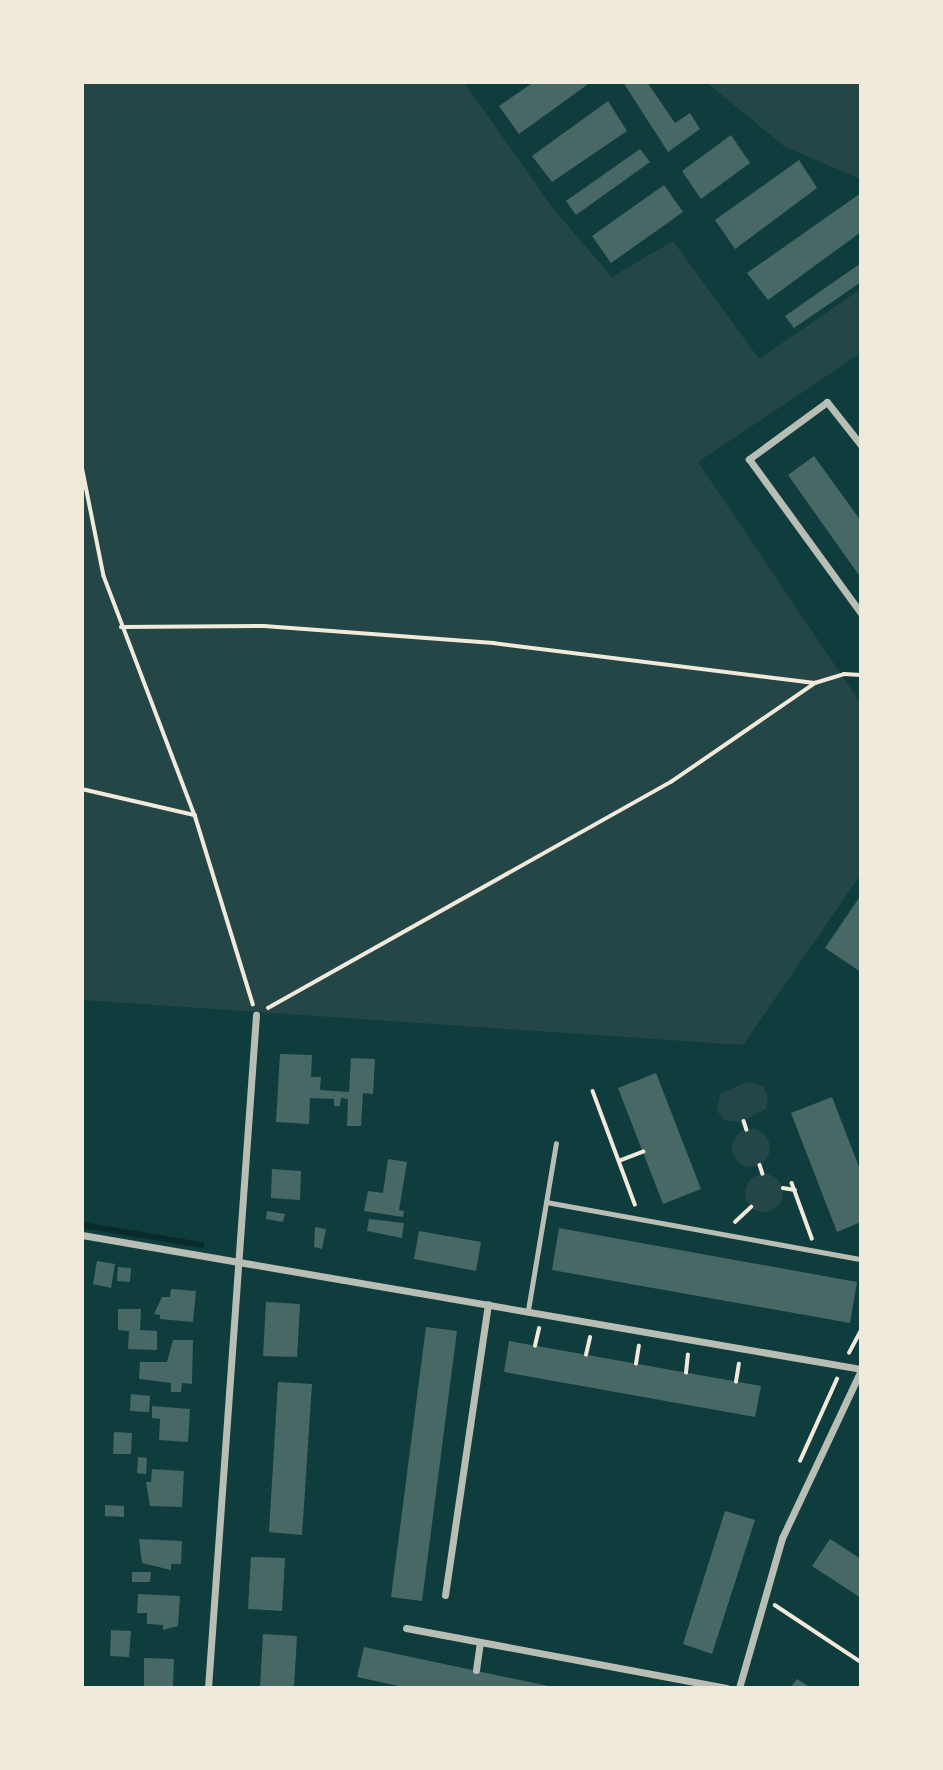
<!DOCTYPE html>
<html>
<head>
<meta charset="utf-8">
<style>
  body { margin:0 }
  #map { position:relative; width:943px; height:1770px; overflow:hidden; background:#0f3d3e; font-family:Merriweather,serif }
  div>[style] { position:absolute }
  .green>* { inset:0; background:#244646 }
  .round { border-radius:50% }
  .stream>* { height:6px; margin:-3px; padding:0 3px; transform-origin:3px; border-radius:3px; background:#0a2a2b }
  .building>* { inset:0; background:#486865 }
  .path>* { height:3.5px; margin:-1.75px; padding:0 1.75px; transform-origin:1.75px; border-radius:1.75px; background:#f1e9da }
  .service>* { height:5px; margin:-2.5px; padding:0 2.5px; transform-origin:2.5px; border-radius:2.5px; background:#b8beb3 }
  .minor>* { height:7px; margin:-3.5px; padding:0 3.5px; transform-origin:3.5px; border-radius:3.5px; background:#b8beb3 }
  span { translate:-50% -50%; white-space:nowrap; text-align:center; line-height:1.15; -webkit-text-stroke:7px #f1e9da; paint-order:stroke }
  .frame { position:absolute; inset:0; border:84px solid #f1e9da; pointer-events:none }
</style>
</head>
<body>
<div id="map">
  <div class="green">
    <div style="clip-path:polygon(82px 82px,464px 82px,554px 210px,612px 277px,673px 241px,759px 359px,861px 289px,861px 353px,698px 462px,861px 704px,861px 874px,743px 1045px,82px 1000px)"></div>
    <div style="clip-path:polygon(706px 82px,861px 82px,861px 179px,785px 147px)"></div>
    <div style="clip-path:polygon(746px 1082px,763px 1086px,768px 1097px,766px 1109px,741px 1122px,724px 1120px,717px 1111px,720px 1094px)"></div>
    <div class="round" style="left:732px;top:1129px;width:38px;height:38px"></div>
    <div class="round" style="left:745px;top:1174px;width:38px;height:38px"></div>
  </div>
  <div class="stream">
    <div style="left:82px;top:1225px;width:121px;rotate:9.5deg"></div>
  </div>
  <div class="building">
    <div style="clip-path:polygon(534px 82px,591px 82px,519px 134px,499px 106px)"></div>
    <div style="clip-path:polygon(623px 82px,647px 82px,675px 123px,690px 113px,700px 129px,668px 152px)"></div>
    <div style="clip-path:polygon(608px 101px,627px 131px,552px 182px,532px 156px)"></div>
    <div style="clip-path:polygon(731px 135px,750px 163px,701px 199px,682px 171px)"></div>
    <div style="clip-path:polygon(640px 149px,650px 162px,576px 215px,566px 201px)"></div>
    <div style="clip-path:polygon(799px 160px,817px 188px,735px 249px,715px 220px)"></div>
    <div style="clip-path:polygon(664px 185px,683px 212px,611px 263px,592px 236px)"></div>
    <div style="clip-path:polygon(861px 193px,861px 232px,768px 300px,747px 273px)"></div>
    <div style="clip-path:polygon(861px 263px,861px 282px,794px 328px,785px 316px)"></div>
    <div style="clip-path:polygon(814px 456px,861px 521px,861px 578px,788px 475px)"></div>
    <div style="clip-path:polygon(861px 895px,861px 972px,825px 948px)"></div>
    <div style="clip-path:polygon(280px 1054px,312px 1055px,311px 1077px,321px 1077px,320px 1090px,349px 1092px,351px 1058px,375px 1059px,373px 1094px,363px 1093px,361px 1126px,347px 1126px,348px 1099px,341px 1098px,340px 1106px,334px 1106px,334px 1099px,310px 1098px,309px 1124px,276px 1122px)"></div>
    <div style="clip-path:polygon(656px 1073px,701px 1189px,663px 1204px,618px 1088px)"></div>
    <div style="clip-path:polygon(832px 1097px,861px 1172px,861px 1222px,837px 1232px,791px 1113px)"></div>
    <div style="clip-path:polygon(388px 1159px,407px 1162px,399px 1210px,404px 1211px,403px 1217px,364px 1211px,368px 1191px,383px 1193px)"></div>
    <div style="clip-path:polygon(272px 1169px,301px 1171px,300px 1200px,271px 1198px)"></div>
    <div style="clip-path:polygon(267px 1211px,285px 1214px,283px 1222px,266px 1219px)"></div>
    <div style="clip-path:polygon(369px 1219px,404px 1223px,402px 1238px,367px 1231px)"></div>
    <div style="clip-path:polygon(315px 1227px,326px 1229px,322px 1249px,314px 1247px)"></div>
    <div style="clip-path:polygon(559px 1228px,857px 1282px,850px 1323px,552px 1270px)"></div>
    <div style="clip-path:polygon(419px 1231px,481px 1242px,476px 1271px,414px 1259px)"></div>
    <div style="clip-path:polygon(97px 1261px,115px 1264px,111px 1288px,93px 1284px)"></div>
    <div style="clip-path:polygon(118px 1267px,131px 1268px,130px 1282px,117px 1281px)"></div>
    <div style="clip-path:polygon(171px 1289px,196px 1291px,193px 1322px,160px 1319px,160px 1315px,154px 1314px,162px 1297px,170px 1297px)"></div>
    <div style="clip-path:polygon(266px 1302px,300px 1304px,297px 1357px,263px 1356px)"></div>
    <div style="clip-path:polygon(118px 1309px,141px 1309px,140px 1330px,157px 1331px,157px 1350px,128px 1349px,129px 1331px,118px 1330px)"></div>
    <div style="clip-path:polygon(426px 1327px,457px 1331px,422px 1601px,391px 1597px)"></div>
    <div style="clip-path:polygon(173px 1340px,193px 1340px,192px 1384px,182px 1383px,181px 1392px,171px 1392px,171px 1383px,139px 1379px,140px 1362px,167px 1362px)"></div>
    <div style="clip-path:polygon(509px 1341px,761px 1386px,755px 1417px,504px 1372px)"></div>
    <div style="clip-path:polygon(278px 1382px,312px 1384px,302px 1535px,269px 1532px)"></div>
    <div style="clip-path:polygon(131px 1394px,150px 1396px,149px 1412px,130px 1411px)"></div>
    <div style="clip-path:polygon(152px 1406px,190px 1409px,188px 1442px,159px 1440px,160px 1419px,152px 1418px)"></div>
    <div style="clip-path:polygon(114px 1432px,132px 1433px,131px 1454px,113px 1454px)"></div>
    <div style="clip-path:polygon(138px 1457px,147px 1458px,146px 1474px,137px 1473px)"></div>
    <div style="clip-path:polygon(152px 1469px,184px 1471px,182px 1507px,150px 1506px,146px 1482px,151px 1482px)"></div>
    <div style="clip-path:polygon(105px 1505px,124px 1506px,124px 1517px,105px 1516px)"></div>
    <div style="clip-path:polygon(725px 1511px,755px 1520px,712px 1654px,683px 1644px)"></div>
    <div style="clip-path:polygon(139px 1539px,182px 1541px,181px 1564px,171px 1564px,171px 1570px,142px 1563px)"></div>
    <div style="clip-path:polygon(830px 1539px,861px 1559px,861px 1598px,812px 1566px)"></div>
    <div style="clip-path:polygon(251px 1557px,285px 1558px,282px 1611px,248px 1609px)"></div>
    <div style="clip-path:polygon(132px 1572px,151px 1572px,150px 1582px,132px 1582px)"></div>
    <div style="clip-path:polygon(138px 1594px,180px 1596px,178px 1626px,163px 1630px,163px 1625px,147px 1624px,147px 1613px,137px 1613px)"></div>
    <div style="clip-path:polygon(111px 1630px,131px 1631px,129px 1657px,110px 1656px)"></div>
    <div style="clip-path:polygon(263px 1634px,297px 1636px,294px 1688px,260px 1688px)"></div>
    <div style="clip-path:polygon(364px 1647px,553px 1687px,553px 1688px,408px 1688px,357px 1677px)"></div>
    <div style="clip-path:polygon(144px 1658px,174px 1659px,173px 1687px,144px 1686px)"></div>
    <div style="clip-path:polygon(797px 1679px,811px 1688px,790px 1688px)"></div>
  </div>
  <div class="path">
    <div style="left:82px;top:466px;width:112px;rotate:78.7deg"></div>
    <div style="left:104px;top:576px;width:256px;rotate:69.2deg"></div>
    <div style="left:195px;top:815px;width:198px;rotate:72.9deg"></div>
    <div style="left:121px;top:627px;width:143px;rotate:-0.4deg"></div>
    <div style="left:264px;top:626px;width:230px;rotate:4.2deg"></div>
    <div style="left:493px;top:643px;width:324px;rotate:7.1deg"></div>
    <div style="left:82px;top:789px;width:116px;rotate:13deg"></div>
    <div style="left:268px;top:1008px;width:462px;rotate:-29.3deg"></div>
    <div style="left:671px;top:782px;width:175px;rotate:-34.5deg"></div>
    <div style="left:815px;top:683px;width:30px;rotate:-17deg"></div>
    <div style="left:844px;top:674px;width:17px;rotate:3deg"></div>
    <div style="left:593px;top:1091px;width:121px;rotate:69.6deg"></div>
    <div style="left:744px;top:1121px;width:9px;rotate:72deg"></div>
    <div style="left:619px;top:1161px;width:26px;rotate:-21deg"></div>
    <div style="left:760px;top:1165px;width:9px;rotate:72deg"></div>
    <div style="left:792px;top:1183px;width:59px;rotate:70deg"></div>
    <div style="left:783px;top:1188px;width:12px;rotate:9deg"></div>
    <div style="left:735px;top:1222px;width:22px;rotate:-43deg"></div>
    <div style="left:535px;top:1346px;width:18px;rotate:-77deg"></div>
    <div style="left:849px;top:1353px;width:26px;rotate:-62deg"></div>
    <div style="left:586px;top:1355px;width:18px;rotate:-77deg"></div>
    <div style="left:636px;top:1364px;width:18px;rotate:-81deg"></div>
    <div style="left:686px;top:1373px;width:18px;rotate:-84deg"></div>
    <div style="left:736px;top:1382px;width:18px;rotate:-81deg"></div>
    <div style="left:800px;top:1461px;width:90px;rotate:-65.7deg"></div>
    <div style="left:775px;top:1605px;width:103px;rotate:33.5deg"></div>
  </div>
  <div class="service">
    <div style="left:546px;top:1202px;width:320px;rotate:10.3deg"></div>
    <div style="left:528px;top:1310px;width:169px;rotate:-80.5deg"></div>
  </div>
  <div class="minor">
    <div style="left:861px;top:445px;width:55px;rotate:-128.3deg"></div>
    <div style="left:827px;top:402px;width:97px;rotate:143.8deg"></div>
    <div style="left:749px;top:459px;width:190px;rotate:54deg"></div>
    <div style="left:82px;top:1235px;width:790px;rotate:9.76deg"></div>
    <div style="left:445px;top:1595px;width:294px;rotate:-81.6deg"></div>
    <div style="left:406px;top:1628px;width:326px;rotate:10.6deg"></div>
    <div style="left:476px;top:1670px;width:28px;rotate:-82deg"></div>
    <div style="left:208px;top:1688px;width:675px;rotate:-85.92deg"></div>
    <div style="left:739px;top:1688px;width:156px;rotate:-74deg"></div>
    <div style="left:782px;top:1538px;width:186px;rotate:-64.8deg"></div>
  </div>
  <div class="frame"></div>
</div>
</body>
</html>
